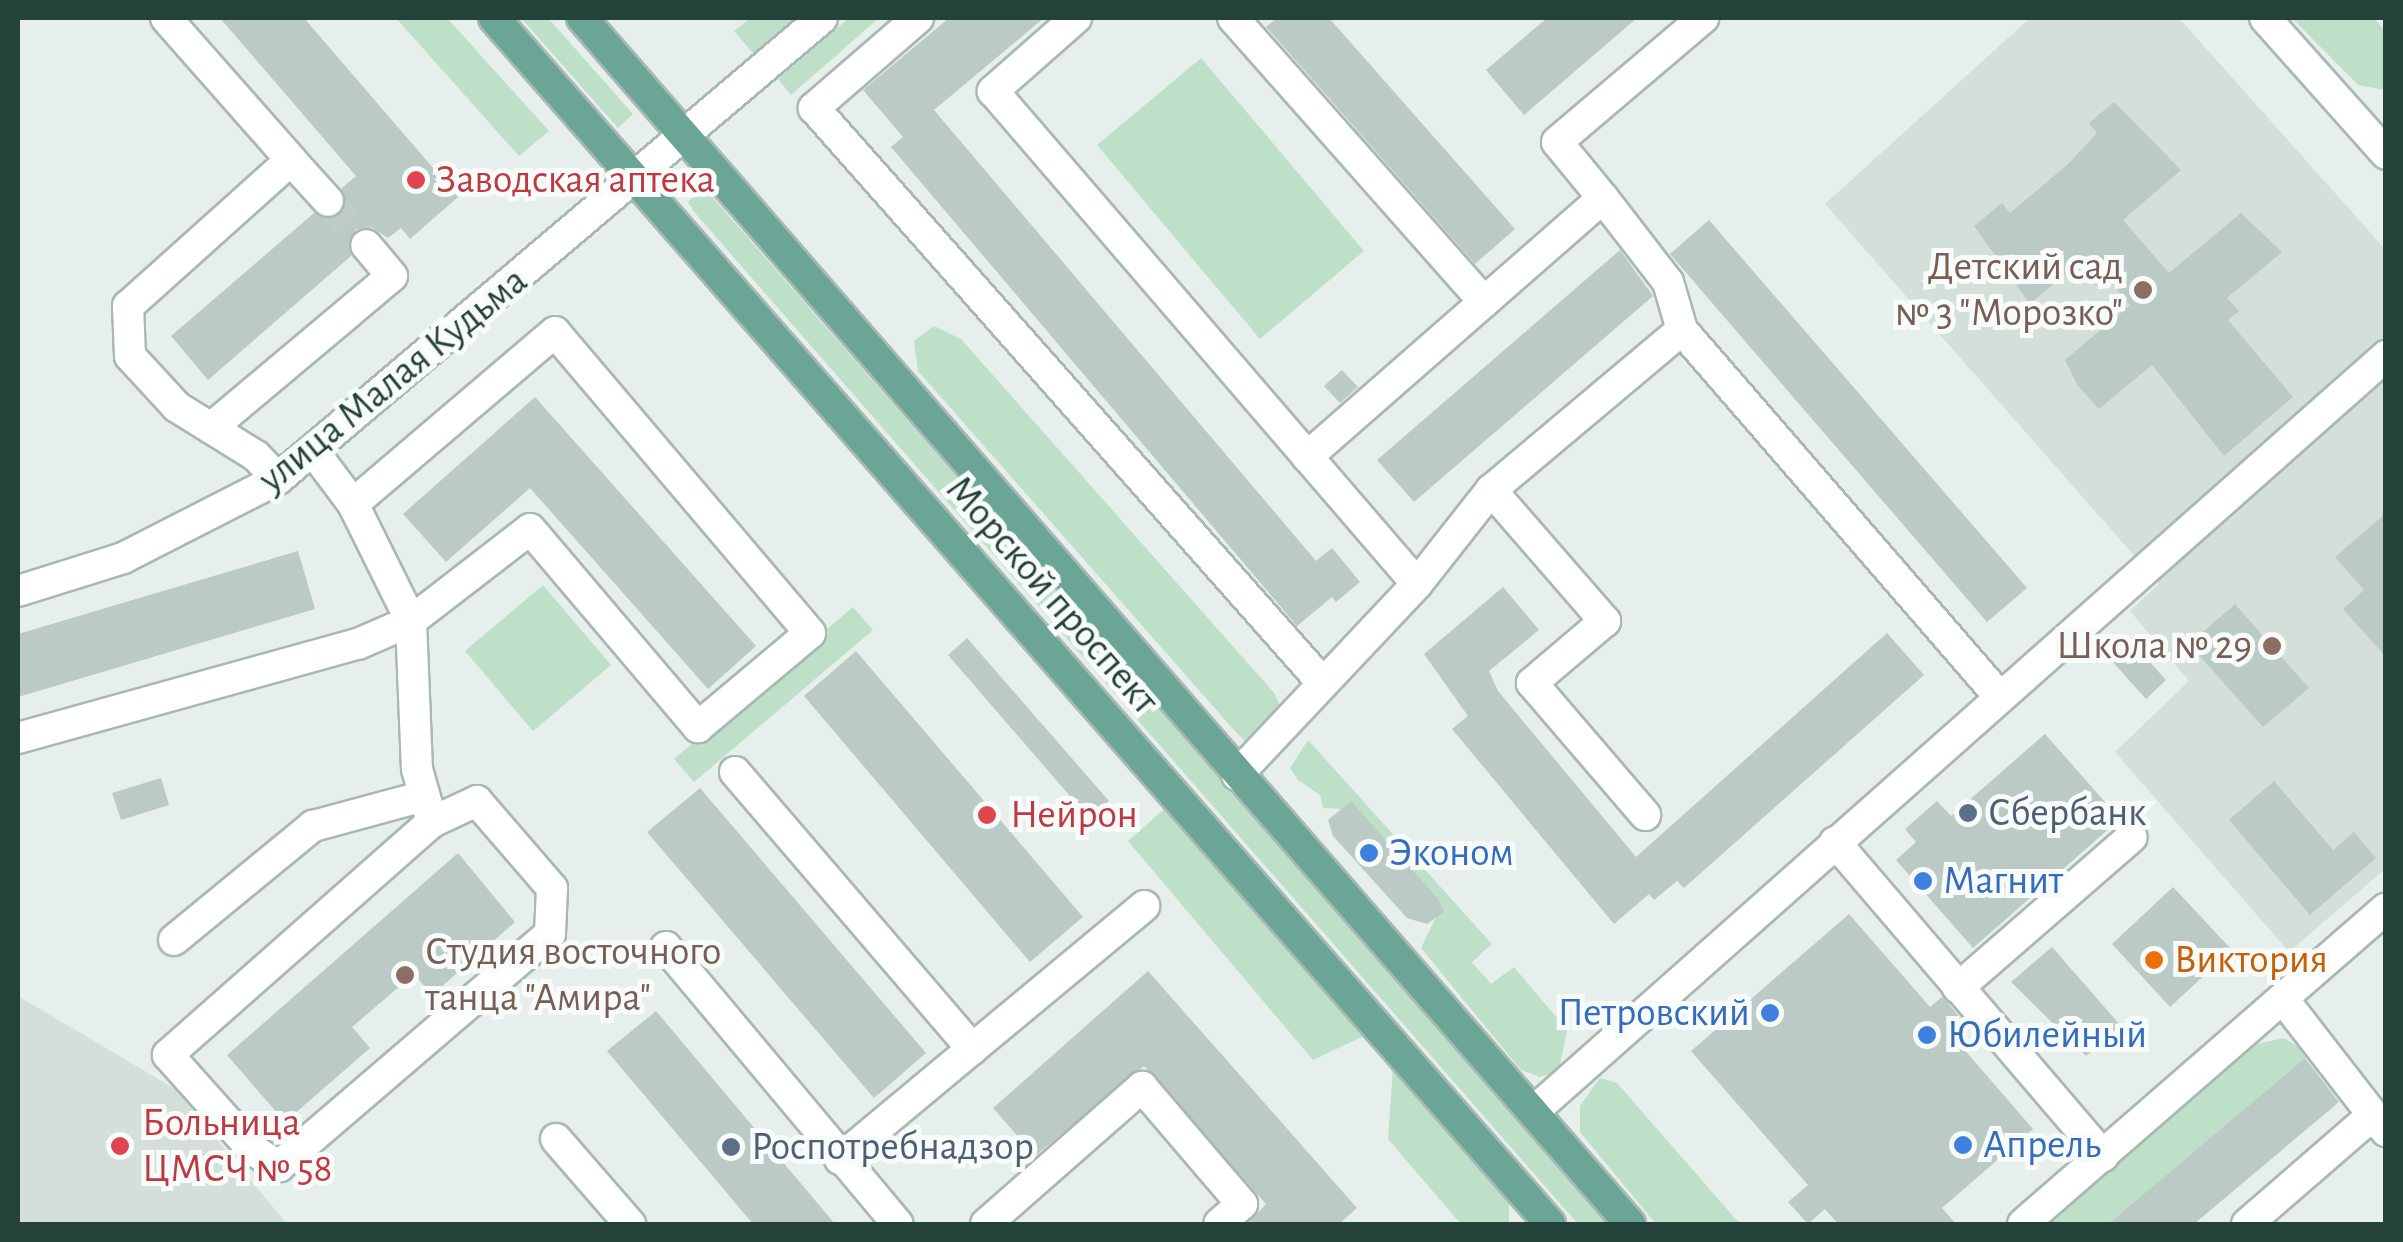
<!DOCTYPE html>
<html>
<head>
<meta charset="utf-8">
<style>
  body { margin:0 }
  #map { position:relative; width:2403px; height:1242px; overflow:hidden; background:#e6efeb; font-family:"Alegreya Sans",sans-serif }
  div>[style] { position:absolute }
  .built>* { inset:0; background:#d4dfda }
  .green>* { inset:0; background:#bfe0c8 }
  .building>* { inset:0; background:#bbcac4 }
  .minor-tunnel>* { height:30px; margin-top:-15px; transform-origin:0; background:repeating-linear-gradient(90deg,#bfccc8 0 30px,transparent 0 45px) }
  .roads { filter:drop-shadow(2px 0 #a8b8b2) drop-shadow(-2px 0 #a8b8b2) drop-shadow(0 2px #a8b8b2) drop-shadow(0 -2px #a8b8b2) }
  .minor>* { height:30px; margin:-15px; padding:0 15px; transform-origin:15px; border-radius:15px; background:#fff }
  .major>* { height:30px; margin:-15px; padding:0 15px; transform-origin:15px; border-radius:15px; background:#6aa596 }
  .dots>* { width:28px; height:28px; translate:-50% -50%; box-sizing:border-box; border:5px solid #f7fbf9; border-radius:50% }
  span { translate:-50% -50%; white-space:nowrap; text-align:center; line-height:1.15; -webkit-text-stroke:10px #f7fbf9; paint-order:stroke }
  .health-label { font-size:40px; color:#be3a42 }
  .left { translate:0 -50%; text-align:left }
  .education-label { font-size:40px; color:#785e54 }
  .right { translate:-100% -50%; text-align:right }
  .street-label { font-size:40px; color:#24423a }
  .service-label { font-size:40px; color:#4e5e75 }
  .shop-label { font-size:40px; color:#366cbe }
  .food-label { font-size:40px; color:#c56008 }
  .frame { position:absolute; inset:0; border:20px solid #24423a; pointer-events:none }
</style>
</head>
<body>
<div id="map">
  <div class="built">
    <div style="clip-path:polygon(2030px 18px,2179px 18px,2385px 249px,2385px 869px,2289px 952px,2115px 752px,2189px 681px,2130px 611px,2159px 584px,1825px 204px)"></div>
    <div style="clip-path:polygon(18px 996px,175px 1089px,287px 1224px,18px 1224px)"></div>
  </div>
  <div class="green">
    <div style="clip-path:polygon(396px 18px,447px 18px,549px 131px,519px 156px)"></div>
    <div style="clip-path:polygon(521px 18px,548px 18px,633px 114px,618px 128px)"></div>
    <div style="clip-path:polygon(750px 18px,803px 18px,757px 58px,734px 31px)"></div>
    <div style="clip-path:polygon(849px 18px,879px 18px,791px 95px,778px 79px)"></div>
    <div style="clip-path:polygon(2292px 18px,2374px 18px,2385px 31px,2385px 90px,2358px 85px)"></div>
    <div style="clip-path:polygon(1201px 58px,1364px 251px,1260px 339px,1097px 145px)"></div>
    <div style="clip-path:polygon(702px 188px,708px 192px,1609px 1224px,1578px 1224px,695px 213px,688px 202px)"></div>
    <div style="clip-path:polygon(934px 326px,961px 339px,1275px 694px,1282px 711px,1255px 735px,1245px 741px,1234px 730px,918px 371px,914px 341px)"></div>
    <div style="clip-path:polygon(543px 585px,611px 665px,533px 731px,465px 651px)"></div>
    <div style="clip-path:polygon(853px 607px,873px 630px,694px 782px,674px 759px)"></div>
    <div style="clip-path:polygon(1308px 740px,1492px 944px,1472px 962px,1491px 984px,1514px 967px,1567px 1030px,1559px 1070px,1540px 1077px,1521px 1070px,1421px 948px,1441px 907px,1341px 809px,1323px 808px,1320px 795px,1298px 780px,1290px 768px)"></div>
    <div style="clip-path:polygon(1170px 804px,1366px 1035px,1313px 1060px,1128px 841px)"></div>
    <div style="clip-path:polygon(2284px 1038px,2310px 1054px,2108px 1224px,2049px 1224px,2257px 1044px)"></div>
    <div style="clip-path:polygon(1393px 1068px,1509px 1200px,1509px 1224px,1461px 1224px,1388px 1139px)"></div>
    <div style="clip-path:polygon(1600px 1078px,1617px 1083px,1740px 1224px,1656px 1224px,1580px 1132px,1580px 1106px)"></div>
  </div>
  <div class="building">
    <div style="clip-path:polygon(220px 18px,304px 18px,458px 197px,410px 239px,401px 228px,388px 238px,371px 227px,355px 230px,351px 256px,208px 380px,171px 336px,314px 213px,340px 215px,342px 188px,356px 176px)"></div>
    <div style="clip-path:polygon(949px 18px,1044px 18px,934px 110px,1316px 561px,1332px 548px,1360px 582px,1336px 602px,1332px 597px,1297px 626px,891px 147px,903px 137px,863px 90px)"></div>
    <div style="clip-path:polygon(1277px 18px,1329px 18px,1515px 229px,1475px 264px,1266px 27px)"></div>
    <div style="clip-path:polygon(1547px 18px,1637px 18px,1524px 115px,1486px 70px)"></div>
    <div style="clip-path:polygon(2114px 102px,2181px 170px,2123px 220px,2169px 273px,2241px 213px,2282px 252px,2227px 298px,2239px 311px,2228px 320px,2293px 397px,2224px 456px,2152px 365px,2099px 409px,2078px 386px,2065px 360px,2130px 305px,2088px 255px,2030px 304px,1974px 226px,2002px 203px,2010px 213px,2067px 165px,2097px 133px,2089px 123px)"></div>
    <div style="clip-path:polygon(1709px 220px,2027px 588px,1987px 622px,1670px 254px)"></div>
    <div style="clip-path:polygon(1620px 250px,1653px 296px,1414px 502px,1377px 460px)"></div>
    <div style="clip-path:polygon(1342px 370px,1358px 387px,1340px 403px,1324px 386px)"></div>
    <div style="clip-path:polygon(535px 397px,756px 646px,708px 689px,530px 488px,446px 562px,403px 514px)"></div>
    <div style="clip-path:polygon(2386px 513px,2386px 657px,2343px 609px,2364px 590px,2335px 557px)"></div>
    <div style="clip-path:polygon(298px 551px,315px 609px,18px 697px,18px 634px)"></div>
    <div style="clip-path:polygon(1503px 587px,1539px 630px,1489px 671px,1498px 691px,1636px 857px,1887px 633px,1924px 675px,1684px 888px,1677px 881px,1654px 900px,1649px 894px,1614px 924px,1452px 729px,1468px 716px,1424px 654px)"></div>
    <div style="clip-path:polygon(2235px 604px,2309px 688px,2263px 727px,2189px 644px)"></div>
    <div style="clip-path:polygon(967px 638px,1109px 801px,1089px 818px,948px 655px)"></div>
    <div style="clip-path:polygon(2132px 642px,2166px 680px,2146px 699px,2111px 660px)"></div>
    <div style="clip-path:polygon(856px 651px,1083px 917px,1030px 962px,804px 696px)"></div>
    <div style="clip-path:polygon(2045px 734px,2120px 819px,1973px 948px,1896px 860px,1916px 842px,1905px 829px,1937px 801px,1951px 816px)"></div>
    <div style="clip-path:polygon(161px 778px,169px 805px,121px 820px,112px 793px)"></div>
    <div style="clip-path:polygon(2274px 781px,2333px 850px,2354px 832px,2376px 858px,2310px 915px,2229px 820px)"></div>
    <div style="clip-path:polygon(700px 788px,926px 1053px,874px 1098px,647px 832px)"></div>
    <div style="clip-path:polygon(1351px 801px,1438px 899px,1444px 912px,1427px 924px,1407px 918px,1333px 836px,1328px 820px)"></div>
    <div style="clip-path:polygon(458px 853px,515px 922px,432px 995px,414px 974px,352px 1027px,370px 1048px,285px 1122px,227px 1055px)"></div>
    <div style="clip-path:polygon(2173px 887px,2232px 950px,2170px 1007px,2112px 944px)"></div>
    <div style="clip-path:polygon(1849px 914px,1930px 1007px,1942px 997px,1948px 1003px,1962px 1020px,1949px 1032px,2033px 1129px,1942px 1208px,1956px 1224px,1838px 1224px,1825px 1209px,1808px 1224px,1788px 1202px,1808px 1185px,1691px 1051px)"></div>
    <div style="clip-path:polygon(2052px 947px,2121px 1026px,2086px 1056px,2011px 982px)"></div>
    <div style="clip-path:polygon(1148px 971px,1357px 1208px,1339px 1224px,1247px 1224px,1266px 1204px,1144px 1066px,1035px 1156px,993px 1108px)"></div>
    <div style="clip-path:polygon(656px 1011px,835px 1224px,753px 1224px,607px 1051px)"></div>
    <div style="clip-path:polygon(2305px 1058px,2339px 1102px,2194px 1224px,2108px 1224px)"></div>
  </div>
  <div class="minor-tunnel">
    <div style="left:328px;top:201px;width:58px;rotate:49.2deg"></div>
  </div>
  <div class="roads">
    <div class="minor">
      <div style="left:166px;top:18px;width:189px;rotate:48.6deg"></div>
      <div style="left:291px;top:160px;width:219px;rotate:138.1deg"></div>
      <div style="left:128px;top:306px;width:50px;rotate:87.7deg"></div>
      <div style="left:130px;top:356px;width:69px;rotate:47.3deg"></div>
      <div style="left:177px;top:407px;width:93px;rotate:31.8deg"></div>
      <div style="left:256px;top:456px;width:32px;rotate:46deg"></div>
      <div style="left:918px;top:18px;width:138px;rotate:139.1deg"></div>
      <div style="left:814px;top:108px;width:765px;rotate:48.5deg"></div>
      <div style="left:1076px;top:18px;width:111px;rotate:138.7deg"></div>
      <div style="left:993px;top:91px;width:650px;rotate:49.3deg"></div>
      <div style="left:1233px;top:18px;width:379px;rotate:48.5deg"></div>
      <div style="left:1484px;top:302px;width:235px;rotate:138.8deg"></div>
      <div style="left:2265px;top:18px;width:182px;rotate:48.3deg"></div>
      <div style="left:291px;top:160px;width:55px;rotate:47.9deg"></div>
      <div style="left:1603px;top:198px;width:106px;rotate:52.3deg"></div>
      <div style="left:1668px;top:282px;width:50px;rotate:73.7deg"></div>
      <div style="left:1484px;top:302px;width:158px;rotate:-41.2deg"></div>
      <div style="left:1603px;top:198px;width:72px;rotate:-129.4deg"></div>
      <div style="left:1557px;top:142px;width:192px;rotate:-40.3deg"></div>
      <div style="left:211px;top:428px;width:236px;rotate:-40deg"></div>
      <div style="left:392px;top:276px;width:40px;rotate:-130deg"></div>
      <div style="left:314px;top:452px;width:65px;rotate:53.1deg"></div>
      <div style="left:353px;top:504px;width:131px;rotate:63.6deg"></div>
      <div style="left:411px;top:621px;width:148px;rotate:87.7deg"></div>
      <div style="left:417px;top:769px;width:55px;rotate:74.2deg"></div>
      <div style="left:432px;top:822px;width:352px;rotate:138.6deg"></div>
      <div style="left:168px;top:1055px;width:127px;rotate:48.2deg"></div>
      <div style="left:253px;top:1150px;width:31px;rotate:32deg"></div>
      <div style="left:279px;top:1166px;width:357px;rotate:-40.6deg"></div>
      <div style="left:550px;top:934px;width:46px;rotate:-87.5deg"></div>
      <div style="left:552px;top:888px;width:115px;rotate:-130.8deg"></div>
      <div style="left:477px;top:801px;width:50px;rotate:155deg"></div>
      <div style="left:1491px;top:490px;width:174px;rotate:49deg"></div>
      <div style="left:1605px;top:621px;width:96px;rotate:139.7deg"></div>
      <div style="left:1532px;top:683px;width:174px;rotate:49.4deg"></div>
      <div style="left:18px;top:591px;width:110px;rotate:-17.4deg"></div>
      <div style="left:123px;top:558px;width:174px;rotate:-27deg"></div>
      <div style="left:278px;top:479px;width:713px;rotate:-40.28deg"></div>
      <div style="left:18px;top:738px;width:353px;rotate:-15.5deg"></div>
      <div style="left:358px;top:644px;width:58px;rotate:-23.5deg"></div>
      <div style="left:411px;top:621px;width:150px;rotate:-37.7deg"></div>
      <div style="left:530px;top:529px;width:260px;rotate:49.7deg"></div>
      <div style="left:698px;top:727px;width:146px;rotate:-40deg"></div>
      <div style="left:810px;top:633px;width:394px;rotate:-130.3deg"></div>
      <div style="left:555px;top:332px;width:265px;rotate:139.6deg"></div>
      <div style="left:735px;top:772px;width:365px;rotate:49.4deg"></div>
      <div style="left:972px;top:1049px;width:172px;rotate:140.2deg"></div>
      <div style="left:1237px;top:775px;width:262px;rotate:-46.7deg"></div>
      <div style="left:1417px;top:584px;width:120px;rotate:-51.8deg"></div>
      <div style="left:1491px;top:490px;width:249px;rotate:-40deg"></div>
      <div style="left:1682px;top:330px;width:486px;rotate:49.1deg"></div>
      <div style="left:1835px;top:842px;width:413px;rotate:49.5deg"></div>
      <div style="left:174px;top:940px;width:180px;rotate:-39.4deg"></div>
      <div style="left:313px;top:826px;width:115px;rotate:-15.1deg"></div>
      <div style="left:666px;top:947px;width:361px;rotate:50.1deg"></div>
      <div style="left:1958px;top:988px;width:230px;rotate:-41deg"></div>
      <div style="left:2283px;top:999px;width:147px;rotate:52.2deg"></div>
      <div style="left:972px;top:1049px;width:224px;rotate:-39.7deg"></div>
      <div style="left:1533px;top:1112px;width:1140px;rotate:-41.55deg"></div>
      <div style="left:556px;top:1139px;width:113px;rotate:49deg"></div>
      <div style="left:986px;top:1224px;width:208px;rotate:-41.3deg"></div>
      <div style="left:1142px;top:1087px;width:154px;rotate:49.5deg"></div>
      <div style="left:1242px;top:1204px;width:30px;rotate:139deg"></div>
      <div style="left:2023px;top:1224px;width:481px;rotate:-41deg"></div>
      <div style="left:2247px;top:1224px;width:167px;rotate:-40.9deg"></div>
      <div style="left:2373px;top:1115px;width:21px;rotate:51deg"></div>
    </div>
    <div class="major">
      <div style="left:494px;top:18px;width:1603px;rotate:48.79deg"></div>
      <div style="left:582px;top:18px;width:1598px;rotate:49.01deg"></div>
    </div>
  </div>
  <div class="dots">
    <div style="left:416px;top:180px;background:#e0444e"></div>
    <div style="left:2143px;top:290px;background:#8d6e63"></div>
    <div style="left:2272px;top:646px;background:#8d6e63"></div>
    <div style="left:1968px;top:813px;background:#5c6f8a"></div>
    <div style="left:987px;top:815px;background:#e0444e"></div>
    <div style="left:1369px;top:853px;background:#3f7fe0"></div>
    <div style="left:1923px;top:881px;background:#3f7fe0"></div>
    <div style="left:2154px;top:960px;background:#e8710a"></div>
    <div style="left:405px;top:975px;background:#8d6e63"></div>
    <div style="left:1770px;top:1013px;background:#3f7fe0"></div>
    <div style="left:1927px;top:1035px;background:#3f7fe0"></div>
    <div style="left:1963px;top:1145px;background:#3f7fe0"></div>
    <div style="left:120px;top:1146px;background:#e0444e"></div>
    <div style="left:731px;top:1147px;background:#5c6f8a"></div>
  </div>
  <div class="health-label">
    <span class="left" style="left:436px;top:180px">Заводская аптека</span>
    <span class="left" style="left:1010px;top:815px">Нейрон</span>
    <span class="left" style="left:142px;top:1146px">Больница<br>ЦМСЧ № 58</span>
  </div>
  <div class="education-label">
    <span class="right" style="left:2123px;top:290px">Детский сад<br>№ 3 "Морозко"</span>
    <span class="right" style="left:2252px;top:646px">Школа № 29</span>
    <span class="left" style="left:425px;top:975px">Студия восточного<br>танца "Амира"</span>
  </div>
  <div class="street-label">
    <span style="left:393px;top:380px;rotate:-39deg">улица Малая Кудьма</span>
    <span style="left:1052px;top:595px;rotate:49deg">Морской проспект</span>
  </div>
  <div class="service-label">
    <span class="left" style="left:1988px;top:813px">Сбербанк</span>
    <span class="left" style="left:751px;top:1147px">Роспотребнадзор</span>
  </div>
  <div class="shop-label">
    <span class="left" style="left:1389px;top:853px">Эконом</span>
    <span class="left" style="left:1943px;top:881px">Магнит</span>
    <span class="right" style="left:1750px;top:1013px">Петровский</span>
    <span class="left" style="left:1947px;top:1035px">Юбилейный</span>
    <span class="left" style="left:1983px;top:1145px">Апрель</span>
  </div>
  <div class="food-label">
    <span class="left" style="left:2174px;top:960px">Виктория</span>
  </div>
  <div class="frame"></div>
</div>
</body>
</html>
